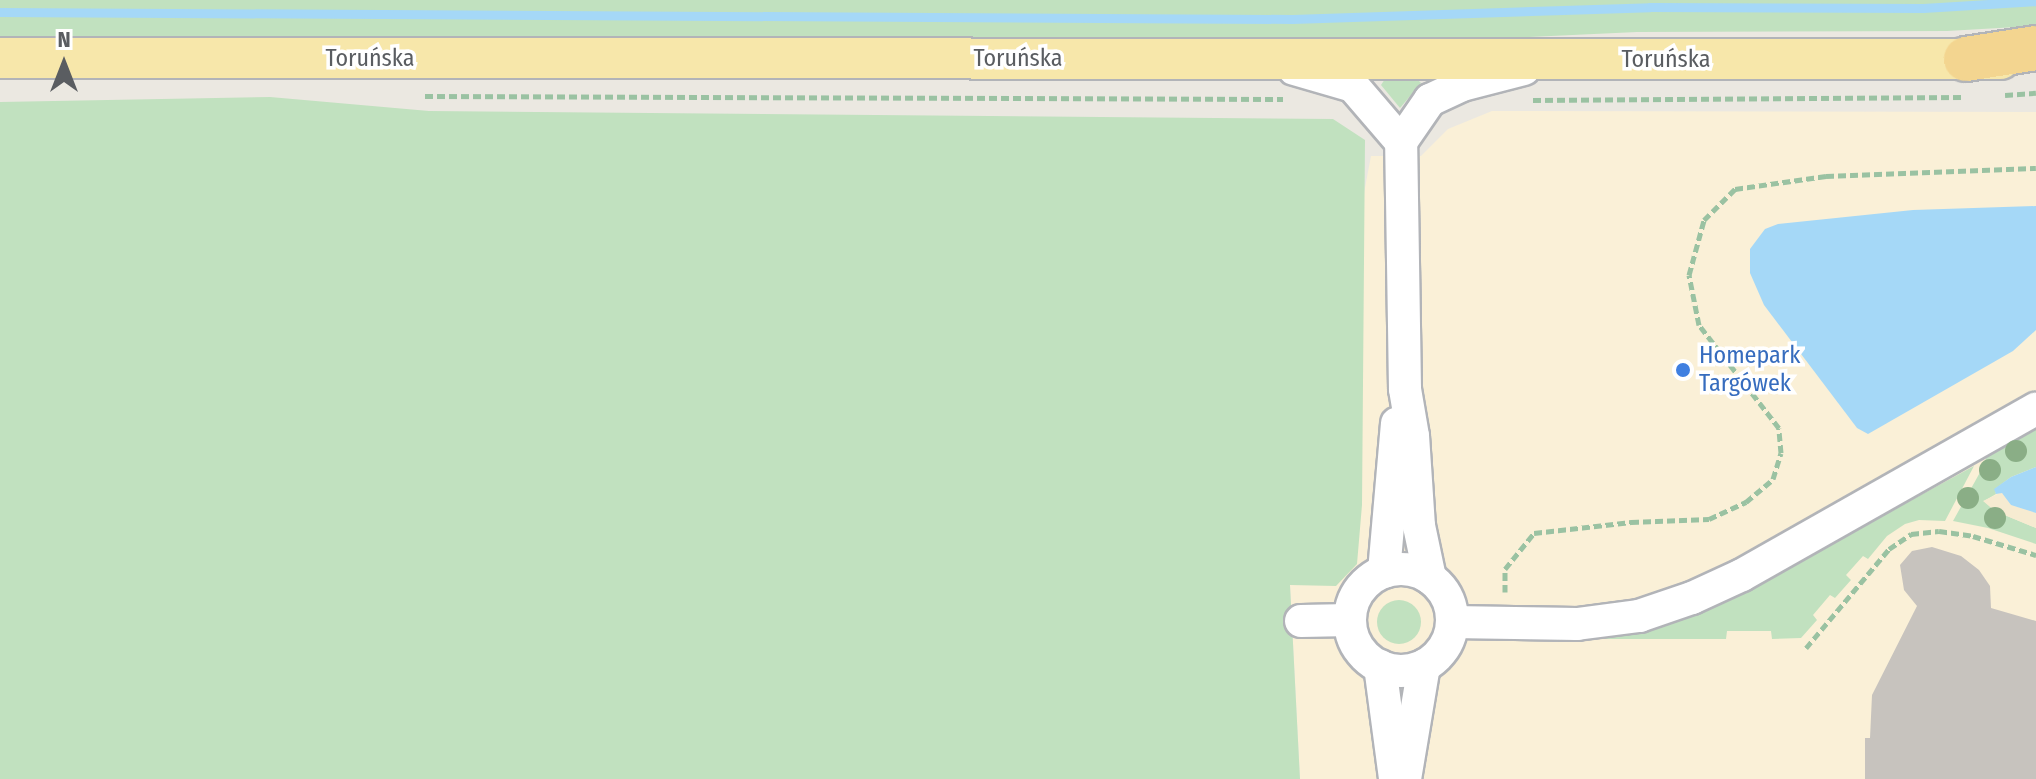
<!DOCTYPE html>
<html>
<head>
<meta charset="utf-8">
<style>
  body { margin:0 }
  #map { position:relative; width:2036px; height:779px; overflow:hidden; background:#ebe8e1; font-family:"Fira Sans Condensed",sans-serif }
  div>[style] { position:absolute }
  .commercial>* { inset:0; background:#faf0d7 }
  .green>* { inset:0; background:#c1e1bf }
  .round { border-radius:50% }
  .sand>* { inset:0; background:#f6ebd1 }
  .water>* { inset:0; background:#a5d8f7 }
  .stream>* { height:9px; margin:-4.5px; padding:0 4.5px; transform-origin:4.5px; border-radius:4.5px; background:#a5d8f7 }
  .building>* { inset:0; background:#c7c3be }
  .path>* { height:5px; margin-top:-2.5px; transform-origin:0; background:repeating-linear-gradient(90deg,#9ac2a2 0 8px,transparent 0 12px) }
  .roads { filter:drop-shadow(2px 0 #b2b4b8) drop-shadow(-2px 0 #b2b4b8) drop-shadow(0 2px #b2b4b8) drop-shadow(0 -2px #b2b4b8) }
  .minor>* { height:32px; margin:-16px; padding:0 16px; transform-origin:16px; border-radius:16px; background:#fff }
  .minor>.ring { margin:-16px; padding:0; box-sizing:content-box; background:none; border:32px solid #fff; border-radius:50% }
  .major>* { height:40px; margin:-20px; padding:0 20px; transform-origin:20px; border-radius:20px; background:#f7e7aa }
  .highway>* { height:44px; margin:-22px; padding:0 22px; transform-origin:22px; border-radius:22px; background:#f3d590 }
  .trees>* { width:22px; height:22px; margin:-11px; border-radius:50%; background:#8aae86 }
  .dots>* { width:22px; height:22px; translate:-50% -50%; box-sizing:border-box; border:4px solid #fff; border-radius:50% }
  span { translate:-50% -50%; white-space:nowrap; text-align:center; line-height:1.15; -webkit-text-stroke:7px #fff; paint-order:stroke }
  .street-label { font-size:24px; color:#5a5d61 }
  .shop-label { font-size:24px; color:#366cbe }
  .left { translate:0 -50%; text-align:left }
  .north { position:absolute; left:24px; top:24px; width:80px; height:80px; -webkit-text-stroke:6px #fff; paint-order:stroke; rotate:0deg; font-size:22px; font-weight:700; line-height:32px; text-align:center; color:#5a5d61 }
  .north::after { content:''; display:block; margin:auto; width:28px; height:36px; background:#5a5d61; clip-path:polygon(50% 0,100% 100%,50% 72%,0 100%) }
</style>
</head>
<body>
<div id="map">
  <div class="commercial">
    <div style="clip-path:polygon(1492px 111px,2036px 112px,2036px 779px,1300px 779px,1290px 585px,1371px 156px,1421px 156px,1448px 129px)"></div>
  </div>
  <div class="green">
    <div style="clip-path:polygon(0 0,2036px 0,2036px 26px,1947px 31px,1637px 32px,1420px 42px,0 41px)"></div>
    <div style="clip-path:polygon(1385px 79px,1417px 79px,1421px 83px,1400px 108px,1381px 85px)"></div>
    <div style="clip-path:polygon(270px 97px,429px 111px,1333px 119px,1365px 140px,1362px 505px,1357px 564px,1336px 586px,1290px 585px,1300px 779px,0 779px,0 102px)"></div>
    <div style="clip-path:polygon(2036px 407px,2036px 467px,2011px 477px,1995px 489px,1996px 494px,1984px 501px,1995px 511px,2036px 528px,2036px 544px,1988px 528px,1953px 521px,1983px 467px,1993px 437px)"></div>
    <div style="clip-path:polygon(1974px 466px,1945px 521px,1919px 520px,1905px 524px,1887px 536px,1868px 559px,1863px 556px,1846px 575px,1851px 580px,1835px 598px,1830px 595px,1813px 615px,1817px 620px,1801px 638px,1772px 639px,1771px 631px,1727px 631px,1726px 639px,1588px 639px,1662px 627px,1713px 608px)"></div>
    <div class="round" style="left:1377px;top:600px;width:44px;height:44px"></div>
  </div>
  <div class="sand">
    <div style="clip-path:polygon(2002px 492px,2011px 505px,2036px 513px,2036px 528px,1995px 511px,1983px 501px)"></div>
  </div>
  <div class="water">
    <div style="clip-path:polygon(2036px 206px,2036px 330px,2013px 351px,1868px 434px,1857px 428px,1764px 305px,1750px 273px,1750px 249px,1765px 229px,1778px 224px,1913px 210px)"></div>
    <div style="clip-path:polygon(2036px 467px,2036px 513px,2011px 505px,2002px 493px,1996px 494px,1994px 489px,2011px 477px)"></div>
  </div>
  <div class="stream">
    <div style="left:0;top:12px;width:1292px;rotate:0.31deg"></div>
    <div style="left:1292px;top:19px;width:358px;rotate:-1.9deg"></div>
    <div style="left:1650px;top:7px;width:273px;rotate:0.2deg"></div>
    <div style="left:1923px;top:8px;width:113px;rotate:-3.5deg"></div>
  </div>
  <div class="building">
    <div style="clip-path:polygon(1932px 547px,1961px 556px,1979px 570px,1990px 586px,1991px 608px,2036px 621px,2036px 779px,1865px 779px,1865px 738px,1870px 738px,1872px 695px,1917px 606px,1904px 590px,1900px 565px,1912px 551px)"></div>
  </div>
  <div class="path">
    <div style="left:2005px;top:95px;width:31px;rotate:-4deg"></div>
    <div style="left:425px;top:96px;width:858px;rotate:0.2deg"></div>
    <div style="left:1533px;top:100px;width:430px;rotate:-0.4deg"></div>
    <div style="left:1505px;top:592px;width:23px;rotate:-90deg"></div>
    <div style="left:1505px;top:569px;width:46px;rotate:-51.1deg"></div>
    <div style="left:1534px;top:533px;width:98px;rotate:-6.5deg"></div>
    <div style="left:1631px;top:522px;width:78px;rotate:-2.2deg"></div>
    <div style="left:1709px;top:519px;width:41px;rotate:-24.7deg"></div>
    <div style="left:1746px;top:502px;width:35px;rotate:-40deg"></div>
    <div style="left:1773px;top:479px;width:27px;rotate:-73deg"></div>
    <div style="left:1781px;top:453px;width:25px;rotate:-95deg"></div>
    <div style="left:1779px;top:428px;width:130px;rotate:-127.8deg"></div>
    <div style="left:1699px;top:325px;width:51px;rotate:-101.3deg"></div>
    <div style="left:1689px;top:275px;width:57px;rotate:-74.7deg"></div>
    <div style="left:1704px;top:220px;width:44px;rotate:-45deg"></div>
    <div style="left:1735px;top:189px;width:92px;rotate:-8.1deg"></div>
    <div style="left:1826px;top:176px;width:210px;rotate:-2.2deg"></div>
    <div style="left:1806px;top:648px;width:129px;rotate:-50deg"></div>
    <div style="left:1889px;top:549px;width:27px;rotate:-34deg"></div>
    <div style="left:1911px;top:534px;width:28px;rotate:-6deg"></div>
    <div style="left:1939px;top:531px;width:34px;rotate:8deg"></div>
    <div style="left:1973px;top:536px;width:66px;rotate:16.8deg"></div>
  </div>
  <div class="roads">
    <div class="minor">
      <div style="left:1294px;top:69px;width:61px;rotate:16.1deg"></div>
      <div style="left:1353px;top:86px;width:74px;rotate:49.4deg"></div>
      <div class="ring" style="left:1350px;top:569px;width:70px;height:70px"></div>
      <div style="left:1384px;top:572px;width:149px;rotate:-85deg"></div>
      <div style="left:1430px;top:578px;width:53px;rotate:-101.9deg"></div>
      <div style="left:1419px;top:526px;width:90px;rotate:-93.8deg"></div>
      <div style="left:1413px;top:436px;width:48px;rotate:-99.7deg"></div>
      <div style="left:1405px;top:389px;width:247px;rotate:-90.9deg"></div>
      <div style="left:1401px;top:142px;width:51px;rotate:-55.4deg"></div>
      <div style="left:1430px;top:100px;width:35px;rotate:-25deg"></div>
      <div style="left:1462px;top:85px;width:64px;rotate:-14.5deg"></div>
      <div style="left:1301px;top:621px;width:49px;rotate:-1.2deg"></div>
      <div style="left:1452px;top:622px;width:125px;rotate:0.9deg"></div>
      <div style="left:1577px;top:624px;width:63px;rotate:-7.4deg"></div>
      <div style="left:1639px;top:616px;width:56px;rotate:-18.8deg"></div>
      <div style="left:1692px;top:598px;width:55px;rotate:-24.7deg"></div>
      <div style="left:1742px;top:575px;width:338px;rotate:-29.5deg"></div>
      <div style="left:1380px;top:666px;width:114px;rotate:82.4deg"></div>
      <div style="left:1405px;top:779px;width:115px;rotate:-80.5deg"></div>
    </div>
    <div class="major">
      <div style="left:0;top:58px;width:2000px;rotate:0.03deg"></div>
    </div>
    <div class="highway">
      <div style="left:1966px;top:59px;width:71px;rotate:-8.9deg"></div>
    </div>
  </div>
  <div class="trees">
    <div style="left:2016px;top:451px"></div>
    <div style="left:1990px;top:470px"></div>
    <div style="left:1968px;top:498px"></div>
    <div style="left:1995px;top:518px"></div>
  </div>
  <div class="dots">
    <div style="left:1683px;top:370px;background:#3f7fe0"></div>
  </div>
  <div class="street-label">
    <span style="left:370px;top:59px">Toruńska</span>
    <span style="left:1018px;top:59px">Toruńska</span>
    <span style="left:1666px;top:60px">Toruńska</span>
  </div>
  <div class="shop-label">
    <span class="left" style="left:1699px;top:370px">Homepark<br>Targówek</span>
  </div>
  <div class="north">N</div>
</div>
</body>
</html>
